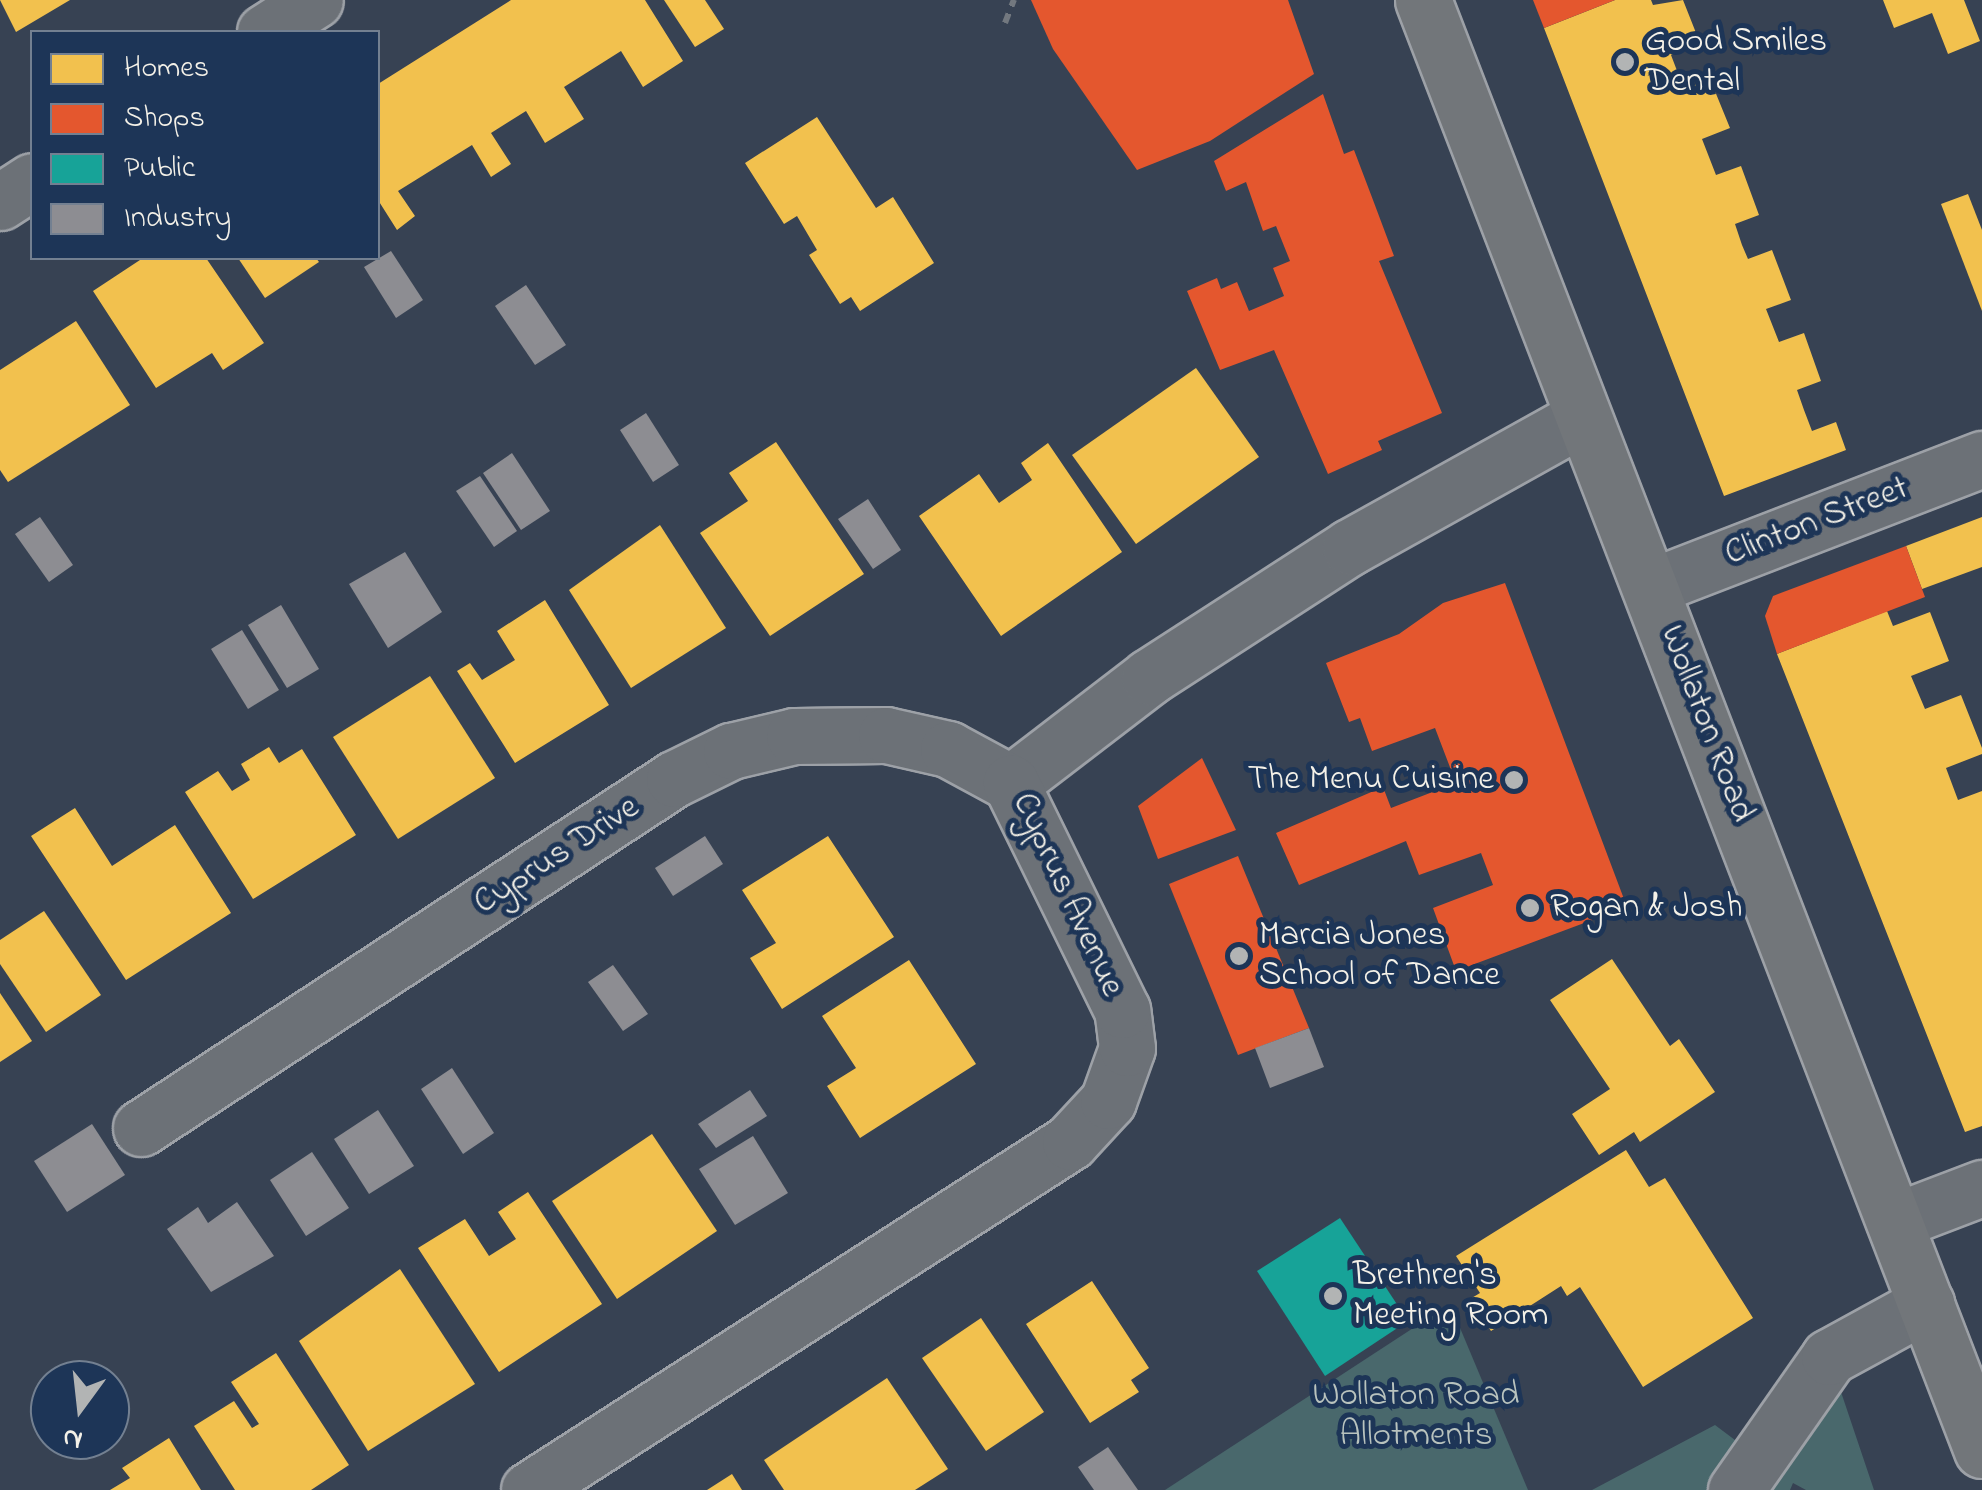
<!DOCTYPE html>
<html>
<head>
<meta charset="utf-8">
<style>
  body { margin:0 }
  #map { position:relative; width:1982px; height:1490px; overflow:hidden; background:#374253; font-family:"Indie Flower",sans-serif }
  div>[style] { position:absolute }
  .green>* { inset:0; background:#49686c }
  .homes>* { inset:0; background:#f2c14e }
  .shops>* { inset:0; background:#e4572e }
  .public>* { inset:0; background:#17a398 }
  .industry>* { inset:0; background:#8d8d92 }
  .path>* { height:6px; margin-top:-3px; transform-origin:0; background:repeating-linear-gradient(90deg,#72787f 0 10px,transparent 0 18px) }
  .roads { filter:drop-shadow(2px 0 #9da1a7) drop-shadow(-2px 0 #9da1a7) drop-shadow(0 2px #9da1a7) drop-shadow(0 -2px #9da1a7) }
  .minor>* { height:55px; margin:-27.5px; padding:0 27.5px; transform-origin:27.5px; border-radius:27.5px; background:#6c7177 }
  .major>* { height:55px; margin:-27.5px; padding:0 27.5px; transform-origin:27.5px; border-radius:27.5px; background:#72767a }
  .dots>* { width:28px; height:28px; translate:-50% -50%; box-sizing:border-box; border:5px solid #1d3557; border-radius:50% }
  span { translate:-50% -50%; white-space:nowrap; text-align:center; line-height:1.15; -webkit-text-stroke:10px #1d3557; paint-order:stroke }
  .poi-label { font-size:35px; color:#f4f1e8 }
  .left { translate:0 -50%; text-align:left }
  .right { translate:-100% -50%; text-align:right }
  .street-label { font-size:35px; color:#f4f1e8 }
  .park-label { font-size:35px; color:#b9c3be }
  .legend { position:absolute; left:30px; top:30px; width:350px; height:230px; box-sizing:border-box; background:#1d3557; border:2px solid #738091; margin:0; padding:12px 18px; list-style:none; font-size:30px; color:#f4f1e8 }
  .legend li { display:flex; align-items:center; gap:20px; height:50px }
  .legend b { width:50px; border:2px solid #738091 }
  .north { position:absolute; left:30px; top:1360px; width:100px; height:100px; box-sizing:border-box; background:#1d3557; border:2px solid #738091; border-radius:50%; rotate:195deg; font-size:28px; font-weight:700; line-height:40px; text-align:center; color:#f4f1e8 }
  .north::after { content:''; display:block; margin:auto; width:35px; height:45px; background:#b2b4b4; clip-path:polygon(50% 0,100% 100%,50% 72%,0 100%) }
</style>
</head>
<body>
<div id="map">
  <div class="green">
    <div style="clip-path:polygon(1450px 1304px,1528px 1490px,1165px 1490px)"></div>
    <div style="clip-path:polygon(1840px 1389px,1874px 1490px,1806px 1490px,1793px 1483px,1790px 1490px,1592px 1490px,1715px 1425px,1783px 1476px)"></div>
  </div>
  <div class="homes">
    <div style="clip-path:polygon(0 0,70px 0,16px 32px)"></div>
    <div style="clip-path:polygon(511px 0,645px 0,683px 61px,643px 87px,621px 51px,564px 87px,584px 119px,545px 143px,526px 111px,491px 133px,511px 164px,491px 177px,472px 145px,398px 191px,415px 216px,397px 230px,378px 200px,378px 84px)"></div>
    <div style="clip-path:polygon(664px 0,705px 0,724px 29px,695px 47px)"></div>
    <div style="clip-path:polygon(1615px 0,1651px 0,1653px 5px,1683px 0,1700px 43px,1671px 55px,1684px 89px,1710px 79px,1730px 128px,1702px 139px,1716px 175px,1741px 166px,1759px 215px,1735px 224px,1742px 245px,1748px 259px,1772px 250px,1791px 300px,1766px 309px,1779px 342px,1804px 333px,1821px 381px,1797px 390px,1804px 410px,1812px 431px,1836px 422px,1846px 450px,1724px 496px,1544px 28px)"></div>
    <div style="clip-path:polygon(1883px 0,1964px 0,1980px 41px,1948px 54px,1932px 13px,1894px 28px)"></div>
    <div style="clip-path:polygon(817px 117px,876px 208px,893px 197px,934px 263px,860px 311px,851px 297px,840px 304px,809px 255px,817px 250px,797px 216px,784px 224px,745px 163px)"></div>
    <div style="clip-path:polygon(1968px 194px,1982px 230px,1982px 311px,1941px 204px)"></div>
    <div style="clip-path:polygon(143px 258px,206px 258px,264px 343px,223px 370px,212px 353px,156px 388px,93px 291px)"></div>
    <div style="clip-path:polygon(238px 258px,316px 258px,319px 262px,265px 298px)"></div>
    <div style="clip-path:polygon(76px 321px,130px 405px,8px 482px,0 470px,0 370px)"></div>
    <div style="clip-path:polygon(1196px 368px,1259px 457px,1136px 544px,1072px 455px)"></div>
    <div style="clip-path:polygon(776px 442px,864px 574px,770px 636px,700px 533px,748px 501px,729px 473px)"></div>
    <div style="clip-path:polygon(1048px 443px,1122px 552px,1001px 636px,919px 516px,979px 474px,999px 503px,1032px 480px,1021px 463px)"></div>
    <div style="clip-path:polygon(1982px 517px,1982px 567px,1922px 589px,1906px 546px)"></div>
    <div style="clip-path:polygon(660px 525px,726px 628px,631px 688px,569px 590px)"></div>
    <div style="clip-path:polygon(545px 600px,609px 705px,515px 763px,457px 671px,470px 663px,482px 680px,515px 660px,497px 631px)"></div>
    <div style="clip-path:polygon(1887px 611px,1893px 626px,1930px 612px,1949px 661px,1911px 676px,1925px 709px,1961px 695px,1982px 748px,1982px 754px,1946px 768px,1958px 800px,1982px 791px,1982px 1126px,1965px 1132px,1777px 654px)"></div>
    <div style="clip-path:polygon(430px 676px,495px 778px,398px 839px,333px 737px)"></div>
    <div style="clip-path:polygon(269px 747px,279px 763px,302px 749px,356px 835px,253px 899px,185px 792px,218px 771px,232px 791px,250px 780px,241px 764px)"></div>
    <div style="clip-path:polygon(75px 808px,112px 866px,175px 825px,231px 913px,126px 980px,31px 836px)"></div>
    <div style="clip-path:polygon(828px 836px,894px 937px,782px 1009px,750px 958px,776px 943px,742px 890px)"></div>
    <div style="clip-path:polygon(44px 911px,101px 995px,46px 1032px,0 964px,0 940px)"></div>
    <div style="clip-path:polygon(1612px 959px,1670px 1046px,1679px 1039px,1715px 1092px,1640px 1142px,1634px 1132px,1599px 1155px,1572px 1114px,1610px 1089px,1550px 1000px)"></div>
    <div style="clip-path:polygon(909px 960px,976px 1064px,860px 1138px,827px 1086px,856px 1068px,822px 1016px)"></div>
    <div style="clip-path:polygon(0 993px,32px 1041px,0 1062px)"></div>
    <div style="clip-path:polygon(652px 1134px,717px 1231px,617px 1299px,552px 1201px)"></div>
    <div style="clip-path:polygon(1626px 1150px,1649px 1187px,1665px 1178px,1753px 1318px,1643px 1387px,1580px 1287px,1567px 1296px,1561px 1286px,1491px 1331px,1470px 1299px,1480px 1293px,1456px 1256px)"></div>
    <div style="clip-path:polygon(528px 1192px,602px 1304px,499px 1372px,418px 1248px,465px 1219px,489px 1256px,516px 1239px,498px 1212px)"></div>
    <div style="clip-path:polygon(400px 1269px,475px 1384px,368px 1451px,299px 1341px)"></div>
    <div style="clip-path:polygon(1092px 1281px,1149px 1368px,1131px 1380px,1139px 1392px,1090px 1423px,1026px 1324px)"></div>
    <div style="clip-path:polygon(981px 1318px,1044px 1412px,986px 1451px,922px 1358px)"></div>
    <div style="clip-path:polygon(276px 1353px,349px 1465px,311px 1490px,235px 1490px,194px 1426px,234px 1401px,252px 1428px,259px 1424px,231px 1382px)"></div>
    <div style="clip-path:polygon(887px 1378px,948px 1469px,915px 1490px,784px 1490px,764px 1460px)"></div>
    <div style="clip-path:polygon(169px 1438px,201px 1490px,110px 1490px,130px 1478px,122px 1468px)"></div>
    <div style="clip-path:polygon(732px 1474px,742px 1490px,707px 1490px)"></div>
  </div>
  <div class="shops">
    <div style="clip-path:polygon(1031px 0,1288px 0,1314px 74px,1210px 141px,1137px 170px,1053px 49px)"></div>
    <div style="clip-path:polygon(1533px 0,1615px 0,1544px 28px)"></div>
    <div style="clip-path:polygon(1323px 94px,1344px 154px,1354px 150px,1373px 200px,1394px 256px,1379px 261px,1442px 413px,1378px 441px,1382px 450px,1328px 474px,1274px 350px,1220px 370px,1187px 291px,1217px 278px,1221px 289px,1237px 282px,1249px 311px,1284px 296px,1273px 268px,1290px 261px,1276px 226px,1263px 231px,1246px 182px,1226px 191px,1214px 161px)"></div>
    <div style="clip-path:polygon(1906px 546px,1925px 597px,1777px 654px,1765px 616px,1773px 596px)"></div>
    <div style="clip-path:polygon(1505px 583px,1627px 907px,1456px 971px,1433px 908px,1493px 885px,1481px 853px,1419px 875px,1406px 841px,1299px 885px,1276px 833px,1383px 787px,1391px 808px,1456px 783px,1435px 728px,1372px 751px,1360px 718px,1349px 722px,1326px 663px,1399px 634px,1443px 603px)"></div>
    <div style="clip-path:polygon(1202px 758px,1236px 830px,1158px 859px,1138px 806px)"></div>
    <div style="clip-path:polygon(1238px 856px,1309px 1028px,1238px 1055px,1169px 884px)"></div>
  </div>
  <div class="public">
    <div style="clip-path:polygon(1340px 1218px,1408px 1321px,1325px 1376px,1257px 1271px)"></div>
  </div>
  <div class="industry">
    <div style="clip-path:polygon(391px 251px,423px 300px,396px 318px,364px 267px)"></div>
    <div style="clip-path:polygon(526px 285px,566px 345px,535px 365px,495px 306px)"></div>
    <div style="clip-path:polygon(646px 413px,679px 465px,653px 482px,620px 430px)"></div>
    <div style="clip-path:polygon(512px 453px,550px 511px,521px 530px,483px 473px)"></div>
    <div style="clip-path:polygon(480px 476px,517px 531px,494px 547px,456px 491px)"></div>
    <div style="clip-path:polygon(868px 499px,901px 550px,873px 569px,838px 519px)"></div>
    <div style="clip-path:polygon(40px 517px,73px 565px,49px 582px,15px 534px)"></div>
    <div style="clip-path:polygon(405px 552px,442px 612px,388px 648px,349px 584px)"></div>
    <div style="clip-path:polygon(281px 605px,319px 669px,287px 688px,248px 625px)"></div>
    <div style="clip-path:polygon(242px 630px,279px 690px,248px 709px,211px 649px)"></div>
    <div style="clip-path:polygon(705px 836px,723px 864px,673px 896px,655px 868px)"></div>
    <div style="clip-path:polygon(613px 965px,648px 1014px,623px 1031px,588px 982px)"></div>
    <div style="clip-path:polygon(1309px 1028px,1324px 1067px,1270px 1088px,1255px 1048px)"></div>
    <div style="clip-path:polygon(452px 1068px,494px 1133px,463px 1154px,421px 1089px)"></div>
    <div style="clip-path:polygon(750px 1090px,767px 1116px,716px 1148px,698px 1124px)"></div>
    <div style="clip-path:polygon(378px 1110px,414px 1166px,369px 1194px,334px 1139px)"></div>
    <div style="clip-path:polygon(92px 1124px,125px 1175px,67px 1212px,34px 1161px)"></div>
    <div style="clip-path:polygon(753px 1136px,788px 1193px,735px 1225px,699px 1169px)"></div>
    <div style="clip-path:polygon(312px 1152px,349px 1208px,306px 1236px,270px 1180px)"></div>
    <div style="clip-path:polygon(237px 1202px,274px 1256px,211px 1292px,167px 1229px,198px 1207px,208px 1223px)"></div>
    <div style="clip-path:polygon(1108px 1447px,1138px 1490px,1094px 1490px,1078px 1467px)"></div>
  </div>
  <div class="path">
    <div style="left:1005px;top:23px;width:25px;rotate:-69deg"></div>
  </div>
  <div class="roads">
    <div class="minor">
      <div style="left:265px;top:32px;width:59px;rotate:-32.6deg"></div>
      <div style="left:0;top:202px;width:38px;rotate:-33deg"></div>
      <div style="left:1653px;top:586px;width:353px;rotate:-21.1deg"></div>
      <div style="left:1011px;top:783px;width:174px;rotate:-37.5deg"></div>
      <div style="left:1149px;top:677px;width:239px;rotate:-32.9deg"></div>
      <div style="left:1350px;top:547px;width:265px;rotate:-29.1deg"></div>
      <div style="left:141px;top:1128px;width:637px;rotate:-33.22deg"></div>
      <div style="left:674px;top:779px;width:64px;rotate:-26.2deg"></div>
      <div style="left:731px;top:751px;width:65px;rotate:-13.4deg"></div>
      <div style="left:794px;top:736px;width:92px;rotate:-0.6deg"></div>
      <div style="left:886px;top:735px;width:64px;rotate:12.7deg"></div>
      <div style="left:948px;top:749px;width:72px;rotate:28.4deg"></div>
      <div style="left:1898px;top:1220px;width:90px;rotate:-20.9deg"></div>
      <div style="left:529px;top:1490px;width:643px;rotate:-32.75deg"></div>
      <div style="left:1070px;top:1142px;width:56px;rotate:-47.2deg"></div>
      <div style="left:1108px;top:1101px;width:56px;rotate:-70.3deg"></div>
      <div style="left:1127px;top:1048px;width:38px;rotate:-97deg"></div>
      <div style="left:1122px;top:1010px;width:253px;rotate:-116.1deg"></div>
      <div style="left:1736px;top:1490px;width:162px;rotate:-55deg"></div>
      <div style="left:1829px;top:1357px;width:111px;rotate:-28.7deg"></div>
    </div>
    <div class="major">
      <div style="left:1423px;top:0;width:1554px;rotate:68.92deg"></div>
    </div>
  </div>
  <div class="dots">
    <div style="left:1625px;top:62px;background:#b2b4b4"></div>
    <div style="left:1514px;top:780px;background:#b2b4b4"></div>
    <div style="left:1530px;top:908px;background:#b2b4b4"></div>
    <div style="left:1239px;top:956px;background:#b2b4b4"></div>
    <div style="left:1333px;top:1296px;background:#b2b4b4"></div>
  </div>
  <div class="poi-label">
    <span class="left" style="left:1645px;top:62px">Good Smiles<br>Dental</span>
    <span class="right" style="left:1494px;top:780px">The Menu Cuisine</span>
    <span class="left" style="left:1550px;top:908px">Rogan &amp; Josh</span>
    <span class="left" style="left:1259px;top:956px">Marcia Jones<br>School of Dance</span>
    <span class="left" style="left:1353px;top:1296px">Brethren's<br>Meeting Room</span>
  </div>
  <div class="street-label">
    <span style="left:1817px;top:522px;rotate:-21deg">Clinton Street</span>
    <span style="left:1706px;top:724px;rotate:69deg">Wollaton Road</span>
    <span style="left:557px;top:856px;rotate:-33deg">Cyprus Drive</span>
    <span style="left:1067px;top:895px;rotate:65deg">Cyprus Avenue</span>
  </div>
  <div class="park-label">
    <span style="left:1416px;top:1416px">Wollaton Road<br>Allotments</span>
  </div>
  <ul class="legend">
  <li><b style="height:28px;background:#f2c14e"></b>Homes</li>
  <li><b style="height:28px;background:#e4572e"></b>Shops</li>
  <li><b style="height:28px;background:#17a398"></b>Public</li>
  <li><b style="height:28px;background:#8d8d92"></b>Industry</li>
  </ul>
  <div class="north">N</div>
</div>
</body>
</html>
